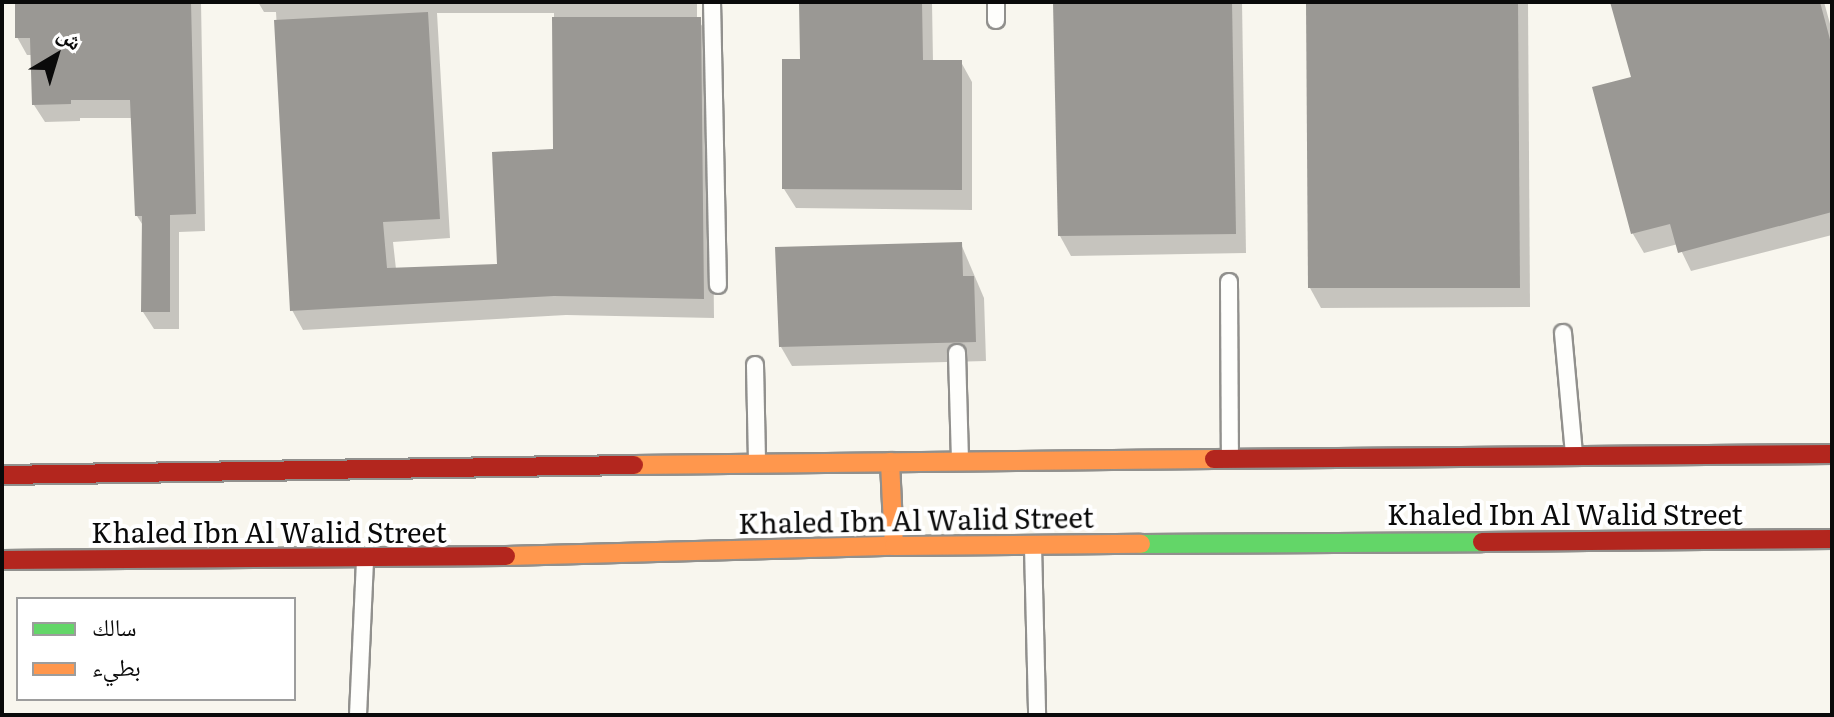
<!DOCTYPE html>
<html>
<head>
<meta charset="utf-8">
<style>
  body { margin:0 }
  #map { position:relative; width:1834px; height:717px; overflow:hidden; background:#f8f6ee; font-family:Literata,"Noto Naskh Arabic",serif }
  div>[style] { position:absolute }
  .shadow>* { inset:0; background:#0003 }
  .building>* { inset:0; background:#9a9894 }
  .roads { filter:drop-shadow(2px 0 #91908d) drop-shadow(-2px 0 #91908d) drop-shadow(0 2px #91908d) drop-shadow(0 -2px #91908d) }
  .lane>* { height:16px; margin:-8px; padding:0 8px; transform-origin:8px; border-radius:8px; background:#fefefc }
  .fast>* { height:18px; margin:-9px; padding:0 9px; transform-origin:9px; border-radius:9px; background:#63d668 }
  .slow>* { height:18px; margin:-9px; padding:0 9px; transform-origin:9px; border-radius:9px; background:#ff974d }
  .jam>* { height:18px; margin:-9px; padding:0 9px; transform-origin:9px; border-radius:9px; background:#b3261e }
  span { translate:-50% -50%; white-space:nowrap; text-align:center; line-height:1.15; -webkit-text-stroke:8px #fff; paint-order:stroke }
  .street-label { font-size:28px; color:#0a0a0a }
  .frame { position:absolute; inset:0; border:4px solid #0a0a0a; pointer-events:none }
  .legend { position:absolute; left:16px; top:597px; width:280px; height:104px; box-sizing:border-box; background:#fff; border:2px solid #9d9d9d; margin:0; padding:10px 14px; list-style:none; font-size:24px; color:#0a0a0a }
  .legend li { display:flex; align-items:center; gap:16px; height:40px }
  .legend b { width:40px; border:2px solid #9d9d9d }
  .north { position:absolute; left:16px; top:16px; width:80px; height:80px; -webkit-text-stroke:6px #fff; paint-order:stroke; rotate:38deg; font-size:22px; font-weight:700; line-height:32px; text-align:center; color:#0a0a0a }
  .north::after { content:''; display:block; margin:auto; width:28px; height:36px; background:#0a0a0a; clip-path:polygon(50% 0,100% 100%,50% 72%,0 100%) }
</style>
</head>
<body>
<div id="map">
  <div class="shadow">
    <div style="clip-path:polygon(17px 2px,201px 2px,205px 231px,179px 232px,179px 329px,154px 329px,143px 312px,144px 227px,137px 216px,133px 118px,80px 118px,80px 121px,45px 122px,34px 105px,32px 55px,27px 55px,17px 37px)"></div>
    <div style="clip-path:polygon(evenodd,258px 2px,697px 2px,697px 19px,711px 38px,714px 318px,566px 315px,303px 330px,292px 310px,276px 12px,264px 12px,258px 2px,437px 13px,554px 13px,555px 151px,499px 266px,396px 269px,393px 242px,450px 238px,437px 13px)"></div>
    <div style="clip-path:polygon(801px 2px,932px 2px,933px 62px,961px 62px,972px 82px,972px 210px,796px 208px,784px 189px,802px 61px)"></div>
    <div style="clip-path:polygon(1055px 2px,1242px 2px,1246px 253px,1071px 256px,1060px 236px)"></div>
    <div style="clip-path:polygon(1308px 2px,1528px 2px,1530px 307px,1321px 308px,1310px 288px)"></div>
    <div style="clip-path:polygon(1612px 2px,1824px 2px,1832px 31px,1832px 235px,1691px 271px,1678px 244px,1644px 253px,1633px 234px,1595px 89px,1633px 78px)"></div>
    <div style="clip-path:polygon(961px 244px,984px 298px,986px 361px,792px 366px,781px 347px)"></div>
  </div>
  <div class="building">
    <div style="clip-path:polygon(15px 2px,191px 2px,196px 214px,170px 215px,170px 312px,141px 312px,142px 216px,135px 216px,130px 100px,71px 100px,71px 104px,32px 105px,30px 38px,15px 38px)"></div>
    <div style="clip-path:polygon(799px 2px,922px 2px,923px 60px,962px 60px,962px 190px,782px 189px,782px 59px,800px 59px)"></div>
    <div style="clip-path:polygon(1053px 2px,1232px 2px,1236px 234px,1058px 236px)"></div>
    <div style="clip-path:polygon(1306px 2px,1518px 2px,1520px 288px,1308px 288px)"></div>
    <div style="clip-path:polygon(1610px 2px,1820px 2px,1832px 47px,1832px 212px,1678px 253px,1670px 224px,1631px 234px,1592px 87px,1631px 77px)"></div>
    <div style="clip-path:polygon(428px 12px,440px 219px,383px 222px,387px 268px,497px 264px,492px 152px,553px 149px,552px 17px,701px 17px,704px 299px,554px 296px,290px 311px,274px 20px)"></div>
    <div style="clip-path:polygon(962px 242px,963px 276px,974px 276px,976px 342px,779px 347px,775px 247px)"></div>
  </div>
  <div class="roads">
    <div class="lane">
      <div style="left:712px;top:2px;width:283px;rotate:88.8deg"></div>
      <div style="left:996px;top:20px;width:18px;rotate:-90deg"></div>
      <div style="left:1229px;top:282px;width:176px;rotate:89.7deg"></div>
      <div style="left:1563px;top:333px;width:122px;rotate:84.8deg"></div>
      <div style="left:957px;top:353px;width:107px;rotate:88.4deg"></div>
      <div style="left:755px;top:365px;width:97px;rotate:88.8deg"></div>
      <div style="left:1033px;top:546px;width:169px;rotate:88.6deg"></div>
      <div style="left:358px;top:715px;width:153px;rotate:-87.4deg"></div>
    </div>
    <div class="fast">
      <div style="left:1141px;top:544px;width:341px;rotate:-0.3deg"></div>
    </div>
    <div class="slow">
      <div style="left:890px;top:462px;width:84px;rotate:87.3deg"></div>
      <div style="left:634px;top:465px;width:580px;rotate:-0.59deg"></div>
      <div style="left:506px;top:556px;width:388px;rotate:-1.5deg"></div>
      <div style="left:894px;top:546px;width:247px;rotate:-0.5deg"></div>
    </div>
    <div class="jam">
      <div style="left:1214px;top:459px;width:618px;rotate:-0.46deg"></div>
      <div style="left:2px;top:475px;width:632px;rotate:-0.91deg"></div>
      <div style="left:1482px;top:542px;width:350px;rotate:-0.5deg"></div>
      <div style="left:2px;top:560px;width:504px;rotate:-0.45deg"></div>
    </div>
  </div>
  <div class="street-label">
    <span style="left:1565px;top:513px">Khaled Ibn Al Walid Street</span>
    <span style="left:916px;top:519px;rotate:-1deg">Khaled Ibn Al Walid Street</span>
    <span style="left:269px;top:531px">Khaled Ibn Al Walid Street</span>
  </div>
  <div class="frame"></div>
  <ul class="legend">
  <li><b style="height:10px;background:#63d668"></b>سالك</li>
  <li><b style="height:10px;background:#ff974d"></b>بطيء</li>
  </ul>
  <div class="north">ش</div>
</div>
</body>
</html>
